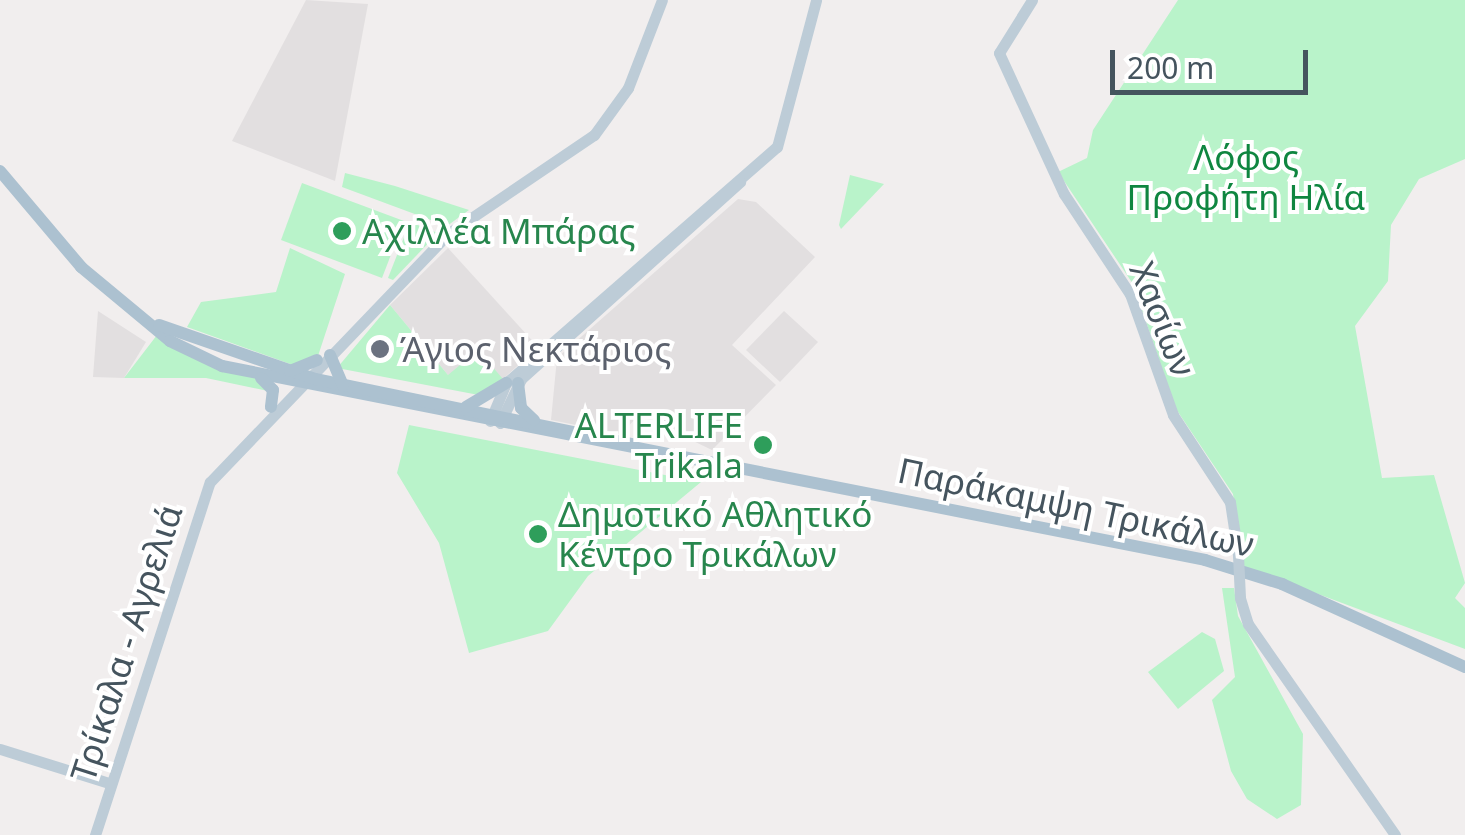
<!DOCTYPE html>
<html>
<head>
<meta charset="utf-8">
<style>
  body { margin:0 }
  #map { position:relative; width:1465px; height:835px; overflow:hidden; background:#f1eeee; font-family:"Noto Sans",sans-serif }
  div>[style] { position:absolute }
  .education>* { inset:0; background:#e2dfe0 }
  .green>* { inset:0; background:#b9f3ca }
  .secondary>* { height:11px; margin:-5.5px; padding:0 5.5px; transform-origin:5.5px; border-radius:5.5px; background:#bdccd7 }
  .primary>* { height:12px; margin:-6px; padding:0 6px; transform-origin:6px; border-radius:6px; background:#acc1d0 }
  .secondary-bridge>* { height:11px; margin:-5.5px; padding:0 5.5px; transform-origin:5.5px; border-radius:5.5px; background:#bdccd7 }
  .dots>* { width:28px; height:28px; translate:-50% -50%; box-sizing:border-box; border:5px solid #fff; border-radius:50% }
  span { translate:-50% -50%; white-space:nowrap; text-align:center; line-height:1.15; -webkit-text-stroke:8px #fff; paint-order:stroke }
  .park-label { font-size:35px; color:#0f8640 }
  .leisure-label { font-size:35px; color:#27864d }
  .left { translate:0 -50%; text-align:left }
  .right { translate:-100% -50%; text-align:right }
  .street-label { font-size:35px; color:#45545e }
  .worship-label { font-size:35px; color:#5b616d }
  .scale { position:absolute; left:1110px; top:50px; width:198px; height:45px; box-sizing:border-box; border:5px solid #45545e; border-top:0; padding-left:12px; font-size:30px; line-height:35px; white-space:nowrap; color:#45545e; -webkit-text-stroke:8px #fff; paint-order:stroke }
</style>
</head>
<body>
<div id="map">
  <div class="education">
    <div style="clip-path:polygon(306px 0,368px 4px,335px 181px,232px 141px)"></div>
    <div style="clip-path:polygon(738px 199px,756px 202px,815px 257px,732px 345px,776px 385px,712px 450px,639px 415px,621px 434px,551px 420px,557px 358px)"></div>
    <div style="clip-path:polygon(448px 248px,538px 347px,503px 379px,448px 375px,390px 305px)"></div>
    <div style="clip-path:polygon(98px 311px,146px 342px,124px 378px,93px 377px)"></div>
    <div style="clip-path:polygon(784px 311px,818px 342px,780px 382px,746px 350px)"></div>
  </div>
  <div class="green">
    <div style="clip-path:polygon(1178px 0,1465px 0,1465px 159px,1419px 179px,1391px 225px,1388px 281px,1355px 326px,1382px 478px,1434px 475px,1465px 583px,1455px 598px,1465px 608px,1465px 649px,1243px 566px,1233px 494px,1176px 409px,1133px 284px,1058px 172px,1087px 158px,1093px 130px)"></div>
    <div style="clip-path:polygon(345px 173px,395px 186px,469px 210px,447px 226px,342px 187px)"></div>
    <div style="clip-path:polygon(850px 175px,884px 184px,841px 229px,839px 225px)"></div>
    <div style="clip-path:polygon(302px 183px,404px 221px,382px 278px,281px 240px)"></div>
    <div style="clip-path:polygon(410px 222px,438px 233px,393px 280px,388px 278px)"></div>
    <div style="clip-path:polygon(290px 248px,345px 274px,318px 356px,293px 365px,187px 327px,201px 302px,276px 292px)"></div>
    <div style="clip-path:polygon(390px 305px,448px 375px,478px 350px,503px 379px,484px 396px,337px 368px)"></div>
    <div style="clip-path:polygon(157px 335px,261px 379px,268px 391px,206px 378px,124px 378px)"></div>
    <div style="clip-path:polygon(409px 425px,521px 447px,701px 482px,588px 576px,548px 631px,469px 653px,439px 543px,397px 473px)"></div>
    <div style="clip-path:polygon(1222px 588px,1234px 588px,1238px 616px,1303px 734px,1301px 805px,1277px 819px,1247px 799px,1231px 771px,1212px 700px,1235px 677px)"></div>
    <div style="clip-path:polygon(1202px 632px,1215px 639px,1224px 671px,1178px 709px,1148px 672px)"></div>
  </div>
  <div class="secondary">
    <div style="left:1032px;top:0;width:62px;rotate:121.9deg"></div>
    <div style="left:999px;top:53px;width:155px;rotate:65.3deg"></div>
    <div style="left:1064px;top:194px;width:120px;rotate:56.6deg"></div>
    <div style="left:1130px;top:294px;width:128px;rotate:70.4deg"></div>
    <div style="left:1173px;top:415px;width:104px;rotate:56.8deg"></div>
    <div style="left:1230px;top:502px;width:54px;rotate:81.4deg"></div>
    <div style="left:490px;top:421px;width:41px;rotate:-67.2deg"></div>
    <div style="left:506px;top:383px;width:359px;rotate:-41.1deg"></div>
    <div style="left:777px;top:147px;width:152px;rotate:-75.1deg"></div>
    <div style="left:500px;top:423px;width:49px;rotate:-64.5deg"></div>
    <div style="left:521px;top:379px;width:295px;rotate:-42deg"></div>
    <div style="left:1240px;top:598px;width:27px;rotate:73deg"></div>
    <div style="left:1248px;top:624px;width:257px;rotate:55.1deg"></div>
    <div style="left:0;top:749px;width:114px;rotate:17.3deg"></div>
    <div style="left:95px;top:835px;width:371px;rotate:-72deg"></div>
    <div style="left:210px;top:482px;width:345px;rotate:-46.2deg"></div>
    <div style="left:449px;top:233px;width:175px;rotate:-34.1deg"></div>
    <div style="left:594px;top:135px;width:58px;rotate:-54.1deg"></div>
    <div style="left:628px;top:88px;width:94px;rotate:-68.9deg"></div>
  </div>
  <div class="primary">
    <div style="left:0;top:171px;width:126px;rotate:49.8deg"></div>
    <div style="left:81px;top:267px;width:116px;rotate:39.7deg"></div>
    <div style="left:170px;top:341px;width:58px;rotate:25.7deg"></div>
    <div style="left:222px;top:366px;width:1002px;rotate:11.16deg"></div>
    <div style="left:1205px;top:560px;width:81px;rotate:17.3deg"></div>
    <div style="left:1282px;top:584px;width:201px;rotate:24.4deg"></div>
    <div style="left:159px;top:325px;width:165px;rotate:19.1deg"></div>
    <div style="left:315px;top:379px;width:325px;rotate:11.6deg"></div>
    <div style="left:330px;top:355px;width:33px;rotate:67deg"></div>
    <div style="left:290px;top:371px;width:29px;rotate:-22deg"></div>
    <div style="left:261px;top:378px;width:17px;rotate:45deg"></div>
    <div style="left:273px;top:390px;width:17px;rotate:97deg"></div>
    <div style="left:518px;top:383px;width:25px;rotate:83deg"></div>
    <div style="left:521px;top:408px;width:18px;rotate:43deg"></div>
    <div style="left:466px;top:407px;width:47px;rotate:-31deg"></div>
  </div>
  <div class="secondary-bridge">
    <div style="left:1238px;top:555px;width:43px;rotate:87.3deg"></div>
  </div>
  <div class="dots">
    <div style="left:342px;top:231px;background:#2e9e5b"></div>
    <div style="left:380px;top:349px;background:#6b7280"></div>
    <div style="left:763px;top:445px;background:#2e9e5b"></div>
    <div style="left:538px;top:534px;background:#2e9e5b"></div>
  </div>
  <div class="park-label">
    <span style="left:1246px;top:177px">Λόφος<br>Προφήτη Ηλία</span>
  </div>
  <div class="leisure-label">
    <span class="left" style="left:362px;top:231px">Αχιλλέα Μπάρας</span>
    <span class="right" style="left:743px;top:445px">ALTERLIFE<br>Trikala</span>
    <span class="left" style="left:558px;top:534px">Δημοτικό Αθλητικό<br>Κέντρο Τρικάλων</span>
  </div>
  <div class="street-label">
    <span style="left:1163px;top:319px;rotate:68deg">Χασίων</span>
    <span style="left:1076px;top:507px;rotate:12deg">Παράκαμψη Τρικάλων</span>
    <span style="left:126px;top:643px;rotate:-72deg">Τρίκαλα - Αγρελιά</span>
  </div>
  <div class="worship-label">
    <span class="left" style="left:400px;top:349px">Άγιος Νεκτάριος</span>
  </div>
  <div class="scale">200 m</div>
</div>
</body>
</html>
